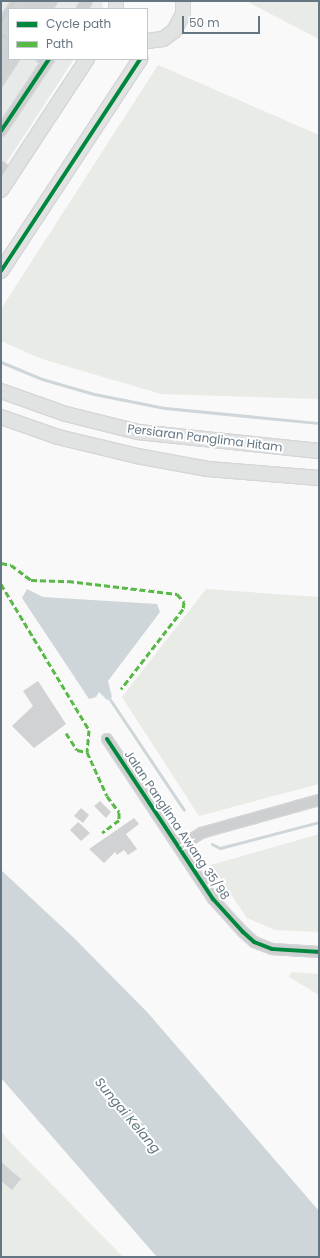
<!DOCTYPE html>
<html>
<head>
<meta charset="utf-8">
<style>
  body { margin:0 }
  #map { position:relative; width:320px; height:1258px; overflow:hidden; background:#f9f9f9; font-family:Poppins,sans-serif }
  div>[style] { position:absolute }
  .built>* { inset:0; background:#e8e9e9 }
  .green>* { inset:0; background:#e8ebe6 }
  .water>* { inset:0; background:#ced6d9 }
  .stream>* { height:3px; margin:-1.5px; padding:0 1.5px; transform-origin:1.5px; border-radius:1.5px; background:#ced6d9 }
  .building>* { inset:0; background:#d0d2d3 }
  .roads { filter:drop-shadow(1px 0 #d5d6d7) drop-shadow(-1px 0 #d5d6d7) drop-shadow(0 1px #d5d6d7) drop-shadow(0 -1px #d5d6d7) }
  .lane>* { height:5px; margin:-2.5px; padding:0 2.5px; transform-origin:2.5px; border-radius:2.5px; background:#cecfd0 }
  .street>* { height:10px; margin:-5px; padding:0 5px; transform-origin:5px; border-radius:5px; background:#cecfd0 }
  .secondary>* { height:14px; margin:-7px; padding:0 7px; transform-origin:7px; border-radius:7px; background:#e1e2e2 }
  .quiet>* { height:3px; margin-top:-1.5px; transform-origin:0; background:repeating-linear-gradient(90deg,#58b947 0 6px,transparent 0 9px) }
  .cycleway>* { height:4px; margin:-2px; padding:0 2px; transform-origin:2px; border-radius:2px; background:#00873e }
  span { translate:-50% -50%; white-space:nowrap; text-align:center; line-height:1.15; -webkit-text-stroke:4px #fff; paint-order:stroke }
  .street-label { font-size:12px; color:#657683 }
  .water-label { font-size:13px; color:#60757c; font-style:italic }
  .frame { position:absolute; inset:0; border:2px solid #657683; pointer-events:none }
  .legend { position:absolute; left:8px; top:8px; width:140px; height:52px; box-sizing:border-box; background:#fff; border:1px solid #c1c8cd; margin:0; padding:5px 7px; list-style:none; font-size:12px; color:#657683 }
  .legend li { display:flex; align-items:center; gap:8px; height:20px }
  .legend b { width:20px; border:1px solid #c1c8cd }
  .scale { position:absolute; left:182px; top:16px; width:78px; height:18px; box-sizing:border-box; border:2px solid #657683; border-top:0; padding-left:5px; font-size:12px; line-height:14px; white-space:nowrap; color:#657683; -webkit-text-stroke:3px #fff; paint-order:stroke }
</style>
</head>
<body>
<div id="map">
  <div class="built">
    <div style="clip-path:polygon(1px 1px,102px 1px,103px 9px,9px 9px,9px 59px,74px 59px,1px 171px)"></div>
  </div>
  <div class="green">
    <div style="clip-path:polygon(246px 1px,319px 1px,319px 39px)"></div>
    <div style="clip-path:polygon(158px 65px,319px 135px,319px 399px,161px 394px,42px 359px,1px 341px,1px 309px)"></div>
    <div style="clip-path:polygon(206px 589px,319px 597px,319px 784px,199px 816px,122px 697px)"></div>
    <div style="clip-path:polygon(319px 834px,319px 932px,275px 930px,247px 918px,211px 865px)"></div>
    <div style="clip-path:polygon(291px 972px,319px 974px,319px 995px,289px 977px)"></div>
    <div style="clip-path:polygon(1px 1131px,10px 1142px,123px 1257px,1px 1257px)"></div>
  </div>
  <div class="water">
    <div style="clip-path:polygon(27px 589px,43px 597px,157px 604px,160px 612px,108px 681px,112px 697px,107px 700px,99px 692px,96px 697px,89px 699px,22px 598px)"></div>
    <div style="clip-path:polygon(1px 870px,74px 938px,148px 1013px,319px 1211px,319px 1257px,157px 1257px,1px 1078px)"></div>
  </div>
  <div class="stream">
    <div style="left:1px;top:362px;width:44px;rotate:22.5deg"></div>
    <div style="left:42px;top:379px;width:54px;rotate:16.1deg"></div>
    <div style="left:94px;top:394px;width:72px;rotate:11.2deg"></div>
    <div style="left:165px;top:408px;width:155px;rotate:5.6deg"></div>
    <div style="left:107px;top:695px;width:138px;rotate:56.2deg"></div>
    <div style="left:212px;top:844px;width:9px;rotate:27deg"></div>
    <div style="left:220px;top:848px;width:102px;rotate:-14.7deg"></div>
  </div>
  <div class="building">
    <div style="clip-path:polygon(18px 1px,59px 1px,54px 9px,13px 9px)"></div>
    <div style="clip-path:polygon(9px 15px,9px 35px,1px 30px,1px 24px)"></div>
    <div style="clip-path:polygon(1px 39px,9px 44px,9px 59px,21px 59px,1px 89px)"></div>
    <div style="clip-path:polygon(38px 681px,66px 724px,34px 748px,12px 726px,33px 706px,23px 691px)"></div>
    <div style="clip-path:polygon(100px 801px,111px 812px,106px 818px,94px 806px)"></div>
    <div style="clip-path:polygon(81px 808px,89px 815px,83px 823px,74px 816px)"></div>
    <div style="clip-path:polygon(134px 818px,139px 824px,126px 834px,137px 849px,128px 855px,124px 850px,117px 855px,115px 852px,104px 863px,89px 849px)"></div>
    <div style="clip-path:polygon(78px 822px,90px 833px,81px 841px,70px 830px)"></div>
    <div style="clip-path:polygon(1px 1162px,21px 1179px,12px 1190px,1px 1181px)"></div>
  </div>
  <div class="roads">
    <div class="lane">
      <div style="left:1px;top:20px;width:23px;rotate:-56deg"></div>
      <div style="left:1px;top:34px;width:10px;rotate:37deg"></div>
      <div style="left:39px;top:59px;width:8px;rotate:30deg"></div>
    </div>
    <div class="street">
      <div style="left:82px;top:9px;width:9px;rotate:-58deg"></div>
      <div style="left:1px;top:131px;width:87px;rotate:-56.3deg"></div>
      <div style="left:1px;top:167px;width:12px;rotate:35deg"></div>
      <div style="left:107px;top:739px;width:192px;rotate:56.5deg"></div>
      <div style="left:213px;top:899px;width:45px;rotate:47.7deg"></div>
      <div style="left:243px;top:932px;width:15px;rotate:42deg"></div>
      <div style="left:254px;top:942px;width:19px;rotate:21deg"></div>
      <div style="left:272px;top:949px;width:47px;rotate:3.7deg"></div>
      <div style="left:179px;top:847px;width:26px;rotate:-32deg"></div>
      <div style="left:201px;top:833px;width:123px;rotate:-15.6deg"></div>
    </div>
    <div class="secondary">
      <div style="left:116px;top:9px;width:8px;rotate:-90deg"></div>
      <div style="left:147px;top:41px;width:16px;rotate:-7deg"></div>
      <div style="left:163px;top:39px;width:14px;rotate:-36deg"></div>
      <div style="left:174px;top:31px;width:19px;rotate:-62deg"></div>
      <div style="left:183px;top:14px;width:13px;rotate:-90deg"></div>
      <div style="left:1px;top:190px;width:157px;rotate:-56.7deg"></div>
      <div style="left:1px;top:271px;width:254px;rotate:-56.7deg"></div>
      <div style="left:1px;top:391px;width:69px;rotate:19.5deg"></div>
      <div style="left:66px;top:414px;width:74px;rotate:14deg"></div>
      <div style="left:138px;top:432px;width:182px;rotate:6deg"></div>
      <div style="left:1px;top:417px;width:60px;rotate:19.3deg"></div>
      <div style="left:58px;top:437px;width:81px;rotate:13.5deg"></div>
      <div style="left:137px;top:456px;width:72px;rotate:10.4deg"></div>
      <div style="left:208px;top:469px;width:111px;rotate:4.6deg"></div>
    </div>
  </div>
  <div class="quiet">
    <div style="left:1px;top:563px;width:10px;rotate:11deg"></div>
    <div style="left:11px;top:565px;width:25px;rotate:37deg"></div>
    <div style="left:31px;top:580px;width:37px;rotate:2deg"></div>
    <div style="left:68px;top:581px;width:110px;rotate:6.8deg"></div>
    <div style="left:177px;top:594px;width:11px;rotate:49deg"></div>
    <div style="left:184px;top:602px;width:7px;rotate:98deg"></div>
    <div style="left:183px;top:609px;width:101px;rotate:127.8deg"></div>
    <div style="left:1px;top:584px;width:170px;rotate:58.9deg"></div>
    <div style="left:89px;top:730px;width:22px;rotate:95deg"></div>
    <div style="left:87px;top:752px;width:48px;rotate:65.6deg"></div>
    <div style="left:107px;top:796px;width:20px;rotate:53deg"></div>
    <div style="left:119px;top:812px;width:8px;rotate:90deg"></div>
    <div style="left:119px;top:820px;width:21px;rotate:143deg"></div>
    <div style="left:66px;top:733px;width:20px;rotate:57deg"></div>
    <div style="left:77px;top:750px;width:10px;rotate:11deg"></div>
  </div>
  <div class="cycleway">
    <div style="left:1px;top:131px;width:87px;rotate:-56.3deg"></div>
    <div style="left:1px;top:271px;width:254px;rotate:-56.7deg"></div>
    <div style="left:107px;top:739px;width:192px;rotate:56.5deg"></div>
    <div style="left:213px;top:899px;width:45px;rotate:47.7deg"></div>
    <div style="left:243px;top:932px;width:15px;rotate:42deg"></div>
    <div style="left:254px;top:942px;width:19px;rotate:21deg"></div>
    <div style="left:272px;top:949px;width:47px;rotate:3.7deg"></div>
  </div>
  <div class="street-label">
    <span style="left:205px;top:438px;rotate:7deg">Persiaran Panglima Hitam</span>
    <span style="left:177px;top:825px;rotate:56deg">Jalan Panglima Awang 35/98</span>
  </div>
  <div class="water-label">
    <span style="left:127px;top:1116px;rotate:50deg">Sungai Kelang</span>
  </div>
  <div class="frame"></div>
  <ul class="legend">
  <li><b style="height:5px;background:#00873e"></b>Cycle path</li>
  <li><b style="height:5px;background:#58b947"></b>Path</li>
  </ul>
  <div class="scale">50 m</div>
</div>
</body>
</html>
